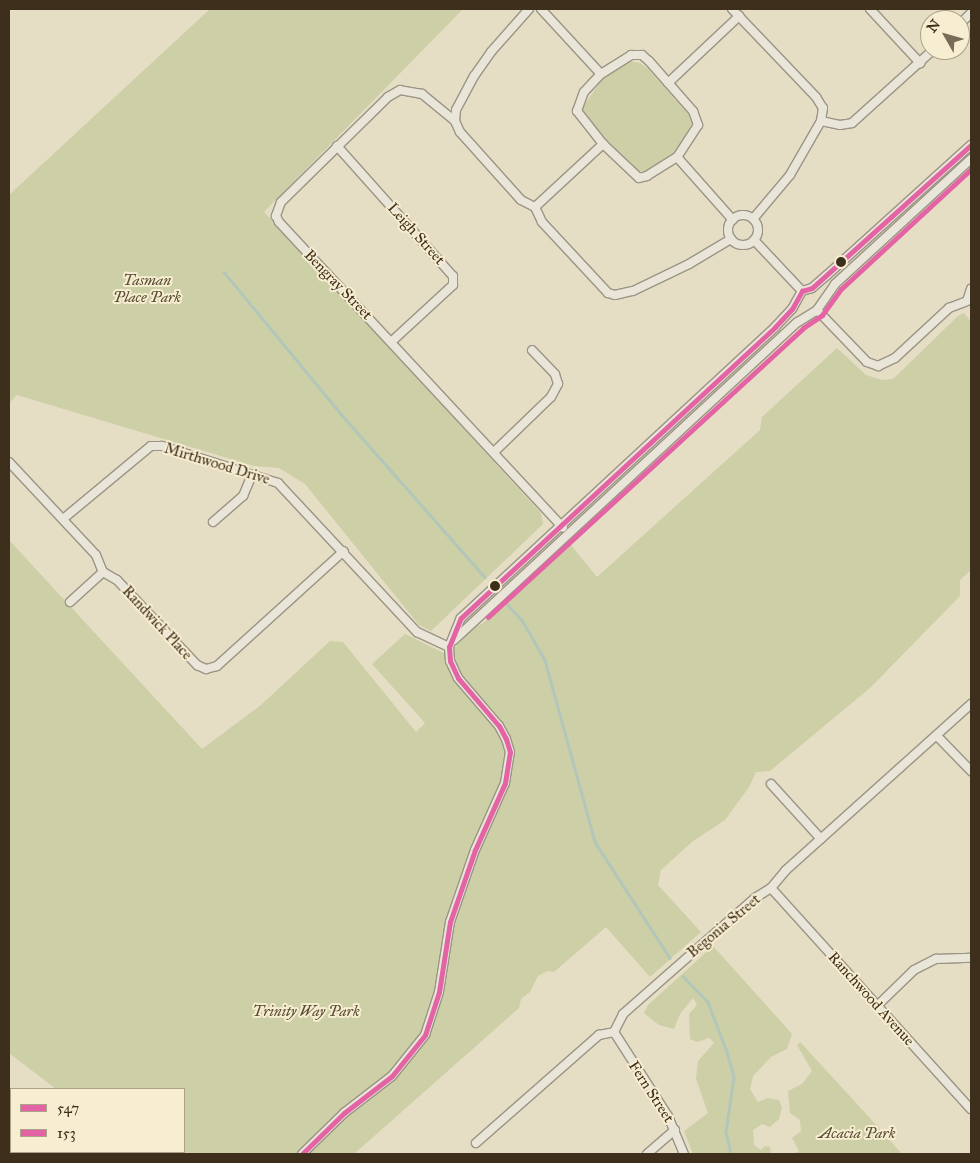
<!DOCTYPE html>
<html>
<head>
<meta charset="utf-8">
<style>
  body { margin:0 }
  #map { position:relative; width:980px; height:1163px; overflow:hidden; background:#e5ddc4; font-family:"IM FELL Great Primer",serif }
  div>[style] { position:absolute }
  .green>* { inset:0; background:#cdcfa7 }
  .stream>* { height:2.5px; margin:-1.25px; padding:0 1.25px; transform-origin:1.25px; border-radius:1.25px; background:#b2c7ba }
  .roads { filter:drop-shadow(1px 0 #9b9485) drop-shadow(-1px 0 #9b9485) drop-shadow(0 1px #9b9485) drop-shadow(0 -1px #9b9485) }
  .minor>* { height:8px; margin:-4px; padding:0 4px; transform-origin:4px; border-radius:4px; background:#e9e6d9 }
  .minor>.ring { margin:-4px; padding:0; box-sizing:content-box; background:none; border:8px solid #e9e6d9; border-radius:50% }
  .trunk>* { height:12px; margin:-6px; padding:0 6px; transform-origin:6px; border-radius:6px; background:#e6e1d2 }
  .bus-1>* { height:5px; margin:-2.5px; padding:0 2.5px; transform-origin:2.5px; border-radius:2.5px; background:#e463a4 }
  .bus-2>* { height:5px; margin:-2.5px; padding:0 2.5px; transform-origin:2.5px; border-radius:2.5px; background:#e463a4 }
  .dots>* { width:14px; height:14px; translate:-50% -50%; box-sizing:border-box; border:2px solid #f7edd0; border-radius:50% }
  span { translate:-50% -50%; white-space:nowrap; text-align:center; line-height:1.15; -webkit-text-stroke:4px #f7edd0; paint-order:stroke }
  .street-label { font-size:15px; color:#3e2f1d }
  .park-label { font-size:15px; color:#574d34; font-style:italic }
  .frame { position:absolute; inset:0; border:10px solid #3e2f1d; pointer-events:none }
  .legend { position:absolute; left:10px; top:1088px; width:175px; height:65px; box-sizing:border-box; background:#f7edd0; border:1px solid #ada188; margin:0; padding:6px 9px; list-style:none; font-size:15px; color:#3e2f1d }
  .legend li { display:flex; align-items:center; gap:10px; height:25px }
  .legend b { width:25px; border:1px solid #ada188 }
  .north { position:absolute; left:920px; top:10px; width:50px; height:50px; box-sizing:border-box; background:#f7edd0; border:1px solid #ada188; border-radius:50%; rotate:308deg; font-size:14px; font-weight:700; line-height:20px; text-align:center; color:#3e2f1d }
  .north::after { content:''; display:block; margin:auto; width:18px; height:22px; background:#786c57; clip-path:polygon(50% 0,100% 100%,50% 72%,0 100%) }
</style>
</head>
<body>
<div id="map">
  <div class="green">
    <div style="clip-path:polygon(210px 9px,463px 9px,264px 212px,541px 513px,543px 524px,431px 631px,419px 625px,305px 484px,279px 468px,254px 466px,17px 395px,9px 403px,9px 195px)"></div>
    <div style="clip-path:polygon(629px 61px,640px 63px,648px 69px,689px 115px,692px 123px,677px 150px,647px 171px,640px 171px,628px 165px,583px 114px,582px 108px,601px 81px)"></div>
    <div style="clip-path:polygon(964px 313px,971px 322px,971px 570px,960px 580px,960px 596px,870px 688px,770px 771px,756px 772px,749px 787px,725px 820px,693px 841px,661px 870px,658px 885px,701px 932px,650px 977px,606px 927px,554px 972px,547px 971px,538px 976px,530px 992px,521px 999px,519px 1008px,354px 1154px,144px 1154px,141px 1152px,184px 1152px,184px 1089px,56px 1089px,9px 1053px,9px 540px,202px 749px,261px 705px,330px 641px,343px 642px,416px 732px,425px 723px,372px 664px,405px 634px,448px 655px,474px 627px,482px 624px,570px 544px,597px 577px,760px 430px,762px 417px,837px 348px,866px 375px,882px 380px,893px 379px,958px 316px)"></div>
    <div style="clip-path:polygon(713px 946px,792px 1034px,787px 1049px,771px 1057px,753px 1076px,750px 1089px,758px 1102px,768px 1098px,779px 1100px,782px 1108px,779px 1119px,770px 1127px,762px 1124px,753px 1130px,754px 1145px,761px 1150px,765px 1146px,770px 1147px,771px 1154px,693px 1154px,684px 1131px,708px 1113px,696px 1079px,698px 1061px,714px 1043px,709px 1038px,697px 1042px,690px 1039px,689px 1014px,697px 1005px,693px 998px,680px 1014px,674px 1029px,659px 1025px,644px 1013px,648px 1005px)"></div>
    <div style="clip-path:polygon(800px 1042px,858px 1105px,902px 1154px,794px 1154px,799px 1151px,792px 1138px,801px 1131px,800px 1120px,790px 1113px,788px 1091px,802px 1084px,812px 1071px,797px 1045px)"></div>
  </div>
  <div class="stream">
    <div style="left:224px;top:272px;width:185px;rotate:50.5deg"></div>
    <div style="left:342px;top:415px;width:216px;rotate:48.6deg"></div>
    <div style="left:507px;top:604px;width:22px;rotate:47deg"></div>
    <div style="left:522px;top:620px;width:46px;rotate:60.1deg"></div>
    <div style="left:545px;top:660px;width:189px;rotate:74.6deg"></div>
    <div style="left:595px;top:842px;width:138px;rotate:57.1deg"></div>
    <div style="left:683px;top:976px;width:36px;rotate:46deg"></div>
    <div style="left:708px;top:1002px;width:53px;rotate:69.2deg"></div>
    <div style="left:727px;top:1052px;width:26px;rotate:74deg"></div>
    <div style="left:734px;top:1077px;width:56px;rotate:98.3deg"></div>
    <div style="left:726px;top:1132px;width:23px;rotate:77deg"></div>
  </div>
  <div class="roads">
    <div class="minor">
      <div style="left:529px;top:9px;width:57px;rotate:131.5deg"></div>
      <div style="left:491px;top:52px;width:29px;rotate:125deg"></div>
      <div style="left:474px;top:76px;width:38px;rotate:118deg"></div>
      <div style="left:456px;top:110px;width:11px;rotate:95deg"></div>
      <div style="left:455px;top:121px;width:12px;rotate:66deg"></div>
      <div style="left:460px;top:132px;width:91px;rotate:48.1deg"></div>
      <div style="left:521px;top:200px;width:16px;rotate:27deg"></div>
      <div style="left:535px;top:207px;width:17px;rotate:65deg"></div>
      <div style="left:542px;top:222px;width:97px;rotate:47.1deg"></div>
      <div style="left:608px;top:293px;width:7px;rotate:16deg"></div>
      <div style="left:615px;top:295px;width:18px;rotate:-13deg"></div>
      <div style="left:633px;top:291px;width:62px;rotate:-25.7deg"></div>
      <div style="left:689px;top:264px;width:49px;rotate:-30.8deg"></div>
      <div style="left:541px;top:9px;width:88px;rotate:47.3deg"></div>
      <div style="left:732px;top:9px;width:122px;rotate:46.3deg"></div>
      <div style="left:816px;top:97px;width:13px;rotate:58deg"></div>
      <div style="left:823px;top:108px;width:13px;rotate:99deg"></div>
      <div style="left:821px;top:121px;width:62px;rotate:119.9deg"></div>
      <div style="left:790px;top:175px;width:57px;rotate:130.1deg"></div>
      <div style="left:870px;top:9px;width:74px;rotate:47.2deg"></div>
      <div style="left:960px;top:24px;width:16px;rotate:-45deg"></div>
      <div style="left:631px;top:55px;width:11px"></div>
      <div style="left:642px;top:55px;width:9px;rotate:41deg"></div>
      <div style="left:649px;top:61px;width:67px;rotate:48.7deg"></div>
      <div style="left:693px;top:111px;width:15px;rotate:70deg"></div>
      <div style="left:698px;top:125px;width:38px;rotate:123deg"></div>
      <div style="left:677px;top:157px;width:36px;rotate:148deg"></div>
      <div style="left:647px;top:176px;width:8px;rotate:166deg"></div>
      <div style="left:639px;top:178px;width:50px;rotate:-136.6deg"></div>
      <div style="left:603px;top:144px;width:42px;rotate:-128.2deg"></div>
      <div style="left:577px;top:111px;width:20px;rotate:-70deg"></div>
      <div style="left:584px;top:92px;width:25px;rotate:-47deg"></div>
      <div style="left:601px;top:74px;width:36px;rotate:-32deg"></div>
      <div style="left:668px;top:83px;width:98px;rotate:-43.3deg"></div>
      <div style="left:455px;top:121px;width:43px;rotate:-140.7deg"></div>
      <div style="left:422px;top:94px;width:22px;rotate:-170deg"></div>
      <div style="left:400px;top:90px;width:14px;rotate:150deg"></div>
      <div style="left:388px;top:97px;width:150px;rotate:135.5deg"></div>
      <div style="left:281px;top:202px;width:15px;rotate:110deg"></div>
      <div style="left:276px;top:216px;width:7px;rotate:63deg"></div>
      <div style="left:279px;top:222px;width:417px;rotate:47.1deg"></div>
      <div style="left:821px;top:121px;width:19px;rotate:12deg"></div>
      <div style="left:840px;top:125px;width:12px;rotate:-9deg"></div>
      <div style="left:852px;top:123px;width:109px;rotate:-42deg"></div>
      <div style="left:337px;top:146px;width:174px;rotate:48.3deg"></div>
      <div style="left:453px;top:276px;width:9px;rotate:90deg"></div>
      <div style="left:453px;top:285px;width:83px;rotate:137.4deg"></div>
      <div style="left:677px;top:157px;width:84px;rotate:48.4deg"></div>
      <div style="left:535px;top:207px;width:93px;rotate:-42.8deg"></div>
      <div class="ring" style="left:728px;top:215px;width:22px;height:22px"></div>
      <div style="left:754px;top:240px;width:70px;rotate:46.7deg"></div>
      <div style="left:967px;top:301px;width:13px;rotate:-72deg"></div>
      <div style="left:817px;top:310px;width:72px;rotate:46.1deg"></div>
      <div style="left:867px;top:362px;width:12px;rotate:20deg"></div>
      <div style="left:878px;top:366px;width:19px;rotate:-25deg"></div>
      <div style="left:895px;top:358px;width:74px;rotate:-42.8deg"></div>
      <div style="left:949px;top:308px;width:19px;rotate:-21deg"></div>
      <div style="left:494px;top:452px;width:79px;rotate:-44deg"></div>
      <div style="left:551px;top:397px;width:15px;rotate:-62deg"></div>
      <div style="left:558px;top:384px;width:10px;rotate:-107deg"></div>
      <div style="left:555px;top:374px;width:33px;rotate:-134deg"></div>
      <div style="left:9px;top:462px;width:127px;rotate:46.9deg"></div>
      <div style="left:96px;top:555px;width:18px;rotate:68deg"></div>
      <div style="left:103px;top:572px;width:16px;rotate:30deg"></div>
      <div style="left:117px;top:580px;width:117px;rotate:46.7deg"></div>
      <div style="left:197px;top:665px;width:10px;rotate:24deg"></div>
      <div style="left:206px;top:669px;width:11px;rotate:-15deg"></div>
      <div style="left:217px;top:666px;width:171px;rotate:-42.2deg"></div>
      <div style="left:63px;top:519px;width:114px;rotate:-39.7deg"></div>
      <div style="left:151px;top:446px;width:11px"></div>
      <div style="left:162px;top:446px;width:122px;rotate:17.7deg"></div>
      <div style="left:278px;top:483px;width:204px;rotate:47deg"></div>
      <div style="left:417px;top:632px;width:35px;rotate:25deg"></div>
      <div style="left:213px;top:522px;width:40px;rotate:-41deg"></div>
      <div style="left:243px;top:496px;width:23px;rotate:-67deg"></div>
      <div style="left:70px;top:602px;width:45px;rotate:-42.3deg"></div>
      <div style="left:454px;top:640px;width:468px;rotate:-42.8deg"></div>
      <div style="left:798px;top:322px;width:22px;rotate:-32deg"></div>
      <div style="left:817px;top:310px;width:32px;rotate:-55deg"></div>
      <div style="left:835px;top:284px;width:185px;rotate:-42.6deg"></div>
      <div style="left:937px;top:736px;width:49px;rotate:45.8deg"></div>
      <div style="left:771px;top:784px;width:74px;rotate:47.7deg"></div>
      <div style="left:771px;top:888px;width:298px;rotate:47.9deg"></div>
      <div style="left:878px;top:1005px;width:50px;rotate:-44.2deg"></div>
      <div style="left:914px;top:970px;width:25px;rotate:-27deg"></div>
      <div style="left:936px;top:959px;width:35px;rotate:-2deg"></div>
      <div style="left:614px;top:1032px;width:100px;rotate:57.3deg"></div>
      <div style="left:668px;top:1116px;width:41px;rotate:67.2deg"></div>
      <div style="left:476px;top:1143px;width:164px;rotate:-41.3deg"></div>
      <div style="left:599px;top:1035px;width:15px;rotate:-11deg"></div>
      <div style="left:614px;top:1032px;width:20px;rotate:-63deg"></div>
      <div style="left:623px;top:1014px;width:176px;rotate:-41.3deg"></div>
      <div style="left:755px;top:898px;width:19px;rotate:-32deg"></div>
      <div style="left:771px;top:888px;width:23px;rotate:-50deg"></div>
      <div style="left:786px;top:870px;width:249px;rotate:-41.9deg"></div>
      <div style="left:302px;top:1154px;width:59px;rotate:-44.3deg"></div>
      <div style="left:344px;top:1113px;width:61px;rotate:-37.6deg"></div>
      <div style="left:392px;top:1076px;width:53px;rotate:-51.2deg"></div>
      <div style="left:425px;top:1035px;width:45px;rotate:-72deg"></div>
      <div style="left:439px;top:992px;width:71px;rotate:-81.1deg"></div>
      <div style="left:450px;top:922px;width:76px;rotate:-70.9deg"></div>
      <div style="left:475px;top:850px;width:73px;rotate:-65.9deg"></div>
      <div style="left:505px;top:783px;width:31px;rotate:-81deg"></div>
      <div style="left:510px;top:752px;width:14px;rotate:-107deg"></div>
      <div style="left:506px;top:739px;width:15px;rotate:-118deg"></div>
      <div style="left:499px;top:726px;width:63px;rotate:-130.5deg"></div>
      <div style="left:458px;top:678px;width:19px;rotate:-115deg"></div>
      <div style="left:450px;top:661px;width:14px;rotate:-94deg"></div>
      <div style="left:449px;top:647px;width:31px;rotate:-68deg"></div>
      <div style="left:461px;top:618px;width:428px;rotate:-42.8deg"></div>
      <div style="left:775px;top:327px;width:25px;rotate:-47deg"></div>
      <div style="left:792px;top:309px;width:21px;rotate:-61deg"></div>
      <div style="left:802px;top:291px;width:10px;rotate:-17deg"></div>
      <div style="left:812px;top:288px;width:20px;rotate:-41deg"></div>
      <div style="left:827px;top:275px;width:194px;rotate:-42.1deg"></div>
      <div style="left:647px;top:1154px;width:37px;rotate:-41deg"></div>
    </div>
    <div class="trunk">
      <div style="left:9px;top:1105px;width:4px;rotate:56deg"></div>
      <div style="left:12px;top:1152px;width:4px;rotate:34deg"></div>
      <div style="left:57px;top:1152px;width:4px;rotate:34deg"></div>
      <div style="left:88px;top:1152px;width:4px;rotate:34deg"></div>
    </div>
  </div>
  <div class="bus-1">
    <div style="left:302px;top:1154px;width:59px;rotate:-44.3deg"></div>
    <div style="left:344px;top:1113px;width:61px;rotate:-37.6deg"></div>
    <div style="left:392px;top:1076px;width:53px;rotate:-51.2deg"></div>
    <div style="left:425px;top:1035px;width:45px;rotate:-72deg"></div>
    <div style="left:439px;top:992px;width:71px;rotate:-81.1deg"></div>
    <div style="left:450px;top:922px;width:76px;rotate:-70.9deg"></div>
    <div style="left:475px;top:850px;width:73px;rotate:-65.9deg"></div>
    <div style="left:505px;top:783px;width:31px;rotate:-81deg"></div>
    <div style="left:510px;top:752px;width:14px;rotate:-107deg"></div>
    <div style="left:506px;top:739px;width:15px;rotate:-118deg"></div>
    <div style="left:499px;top:726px;width:63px;rotate:-130.5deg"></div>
    <div style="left:458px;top:678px;width:19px;rotate:-115deg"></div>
    <div style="left:450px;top:661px;width:14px;rotate:-94deg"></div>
    <div style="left:449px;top:647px;width:31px;rotate:-68deg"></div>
    <div style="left:461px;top:618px;width:428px;rotate:-42.8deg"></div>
    <div style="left:775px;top:327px;width:25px;rotate:-47deg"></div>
    <div style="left:792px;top:309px;width:21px;rotate:-61deg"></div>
    <div style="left:802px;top:291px;width:10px;rotate:-17deg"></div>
    <div style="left:812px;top:288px;width:214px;rotate:-42deg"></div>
  </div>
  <div class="bus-2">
    <div style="left:488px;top:617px;width:427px;rotate:-42.5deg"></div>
    <div style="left:803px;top:328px;width:23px;rotate:-34deg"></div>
    <div style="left:822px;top:315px;width:32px;rotate:-54deg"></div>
    <div style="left:841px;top:289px;width:177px;rotate:-42.7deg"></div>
  </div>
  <div class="dots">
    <div style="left:841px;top:262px;background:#3e2f1d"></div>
    <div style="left:495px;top:586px;background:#3e2f1d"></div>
  </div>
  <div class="street-label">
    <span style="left:416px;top:234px;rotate:48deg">Leigh Street</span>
    <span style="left:338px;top:285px;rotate:46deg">Bengray Street</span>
    <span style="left:217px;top:464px;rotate:17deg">Mirthwood Drive</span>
    <span style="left:157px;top:623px;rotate:47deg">Randwick Place</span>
    <span style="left:724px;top:926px;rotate:-40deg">Begonia Street</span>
    <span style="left:871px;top:999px;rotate:48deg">Ranchwood Avenue</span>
    <span style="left:651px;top:1092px;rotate:57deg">Fern Street</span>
  </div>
  <div class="park-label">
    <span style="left:147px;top:289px">Tasman<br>Place Park</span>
    <span style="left:306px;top:1012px">Trinity Way Park</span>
    <span style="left:857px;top:1134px">Acacia Park</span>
  </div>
  <div class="frame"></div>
  <ul class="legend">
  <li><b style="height:6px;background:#e463a4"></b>547</li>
  <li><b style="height:6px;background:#e463a4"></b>153</li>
  </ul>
  <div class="north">N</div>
</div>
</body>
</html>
